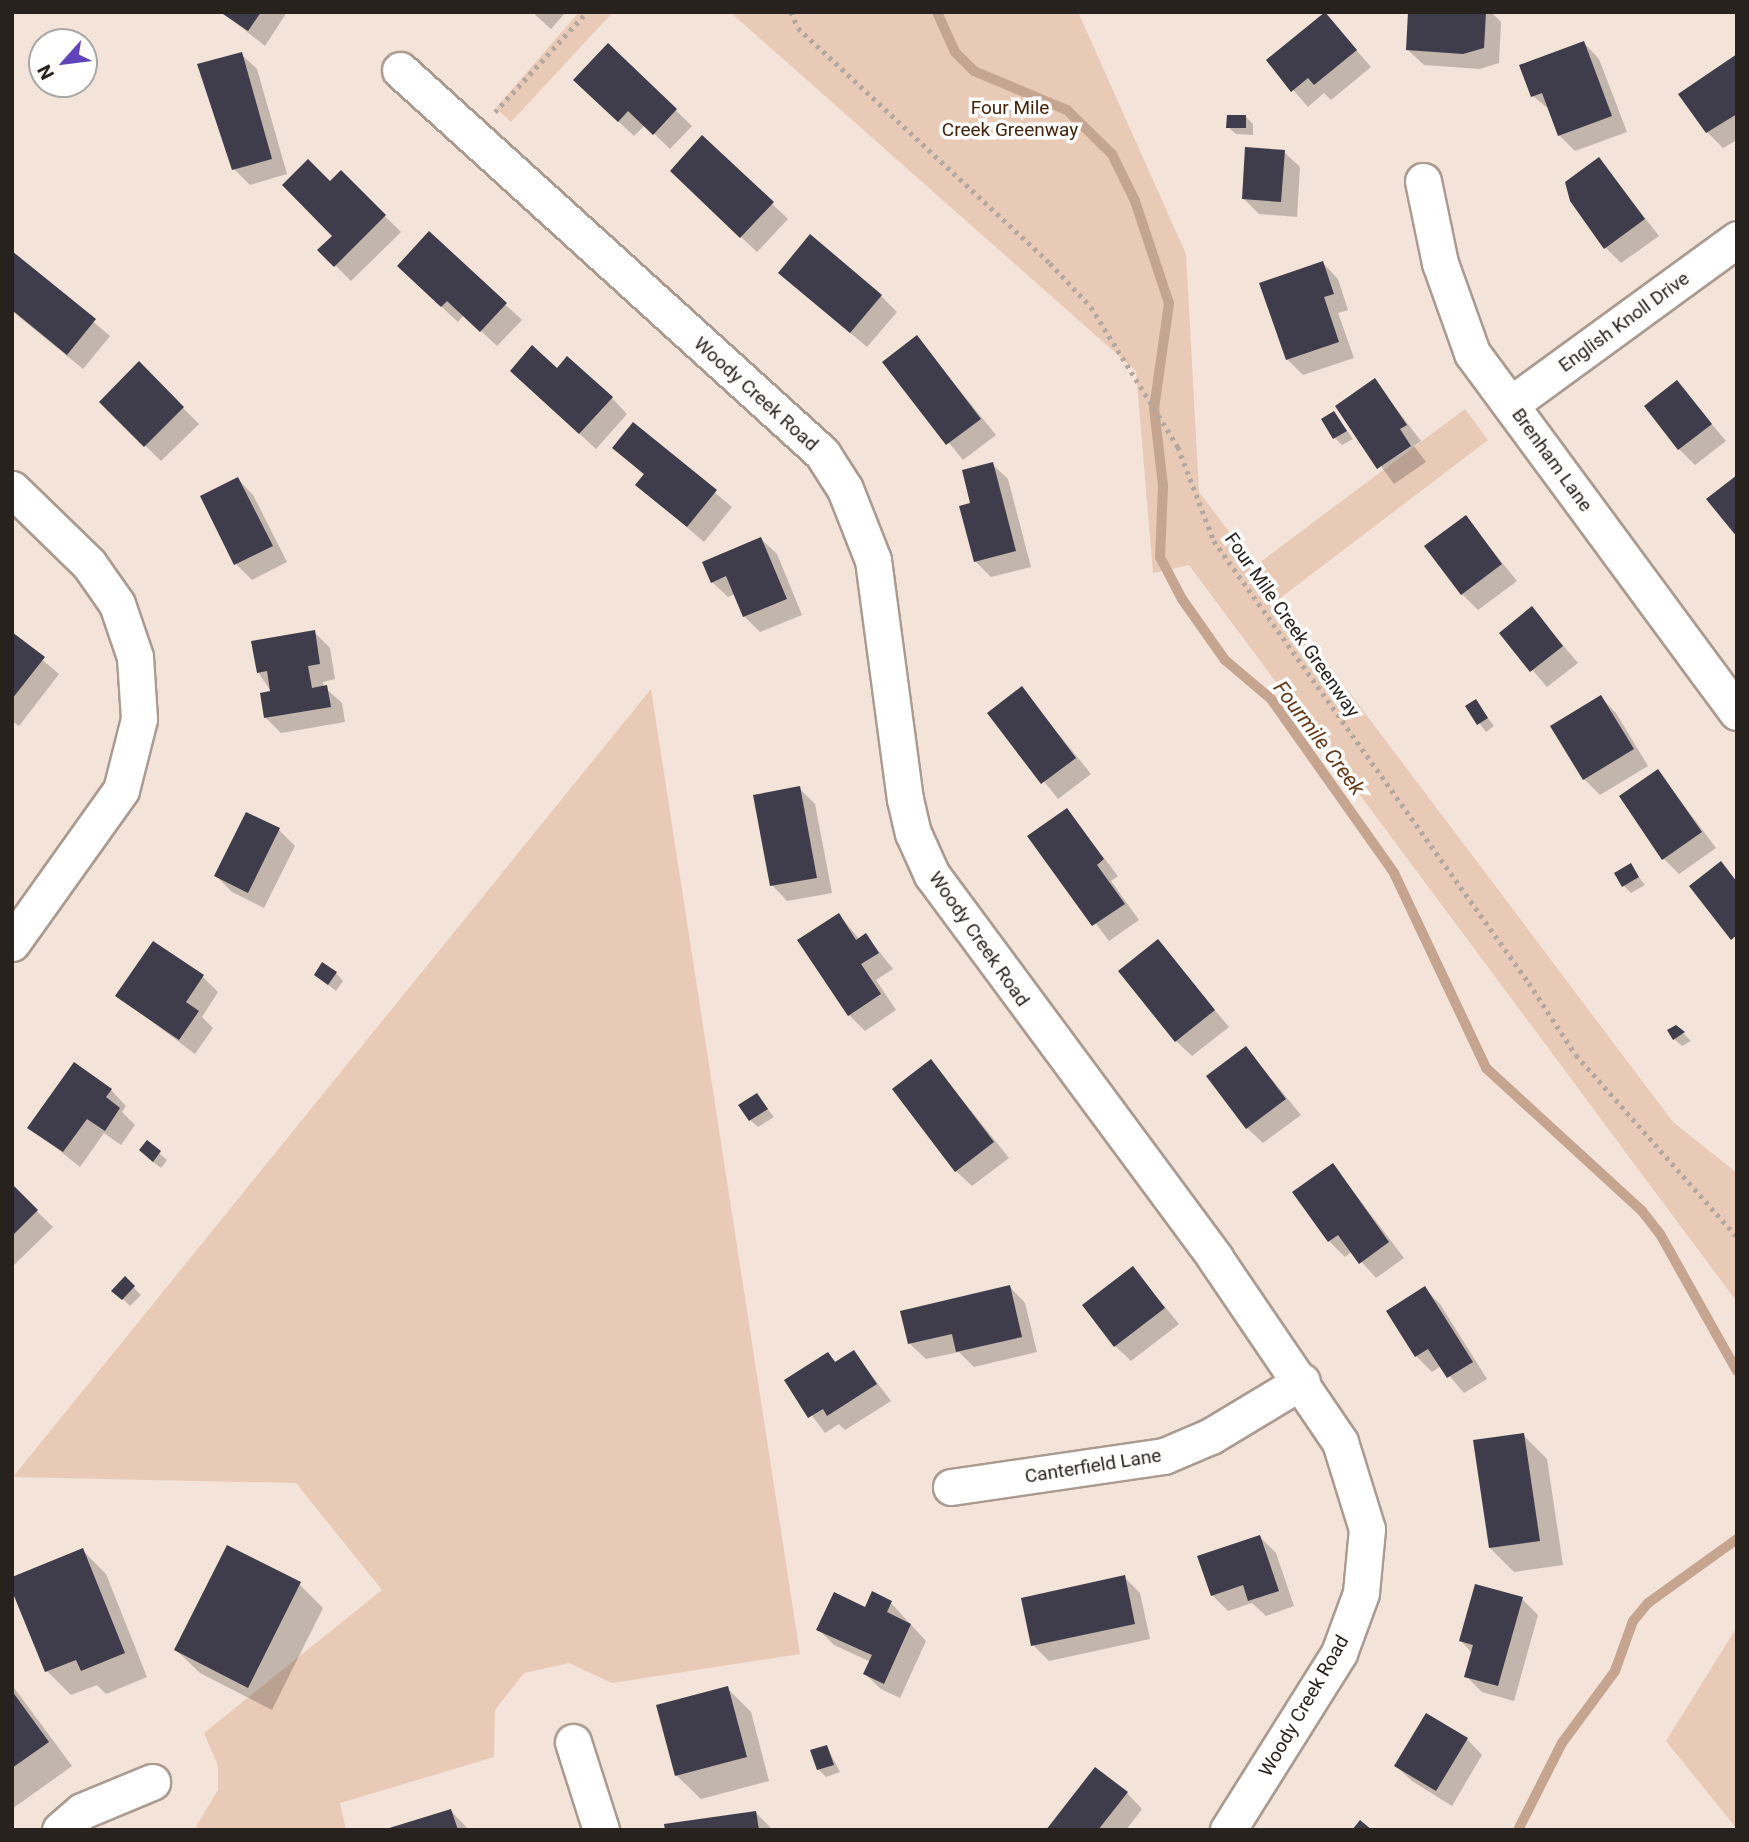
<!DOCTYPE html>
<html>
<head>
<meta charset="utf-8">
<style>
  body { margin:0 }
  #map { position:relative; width:1749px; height:1842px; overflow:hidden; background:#f3e3d8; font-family:Roboto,sans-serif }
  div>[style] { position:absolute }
  .green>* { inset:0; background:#e9cab7 }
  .shadow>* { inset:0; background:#0003 }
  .stream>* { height:10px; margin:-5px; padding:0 5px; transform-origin:5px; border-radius:5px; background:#c5a590 }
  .building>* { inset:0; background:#3f3d4b }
  .path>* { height:4.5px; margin-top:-2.25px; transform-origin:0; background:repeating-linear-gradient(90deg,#b3a79e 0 3.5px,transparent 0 8.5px) }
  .roads { filter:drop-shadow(2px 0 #aa9a90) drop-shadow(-2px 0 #aa9a90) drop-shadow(0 2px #aa9a90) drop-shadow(0 -2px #aa9a90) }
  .street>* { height:35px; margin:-17.5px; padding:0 17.5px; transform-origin:17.5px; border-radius:17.5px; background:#fff }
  span { translate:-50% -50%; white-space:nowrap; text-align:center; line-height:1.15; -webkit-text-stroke:7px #fff; paint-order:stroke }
  .park-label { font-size:19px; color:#442309 }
  .street-label { font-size:19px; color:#28221e }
  .water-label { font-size:21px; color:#653918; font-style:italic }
  .frame { position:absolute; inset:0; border:14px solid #28221e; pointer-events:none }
  .north { position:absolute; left:28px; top:28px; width:70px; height:70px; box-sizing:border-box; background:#fff; border:2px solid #a9a7a5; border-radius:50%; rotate:242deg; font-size:19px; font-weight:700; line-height:28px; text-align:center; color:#28221e }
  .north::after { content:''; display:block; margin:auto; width:24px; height:32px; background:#6144bc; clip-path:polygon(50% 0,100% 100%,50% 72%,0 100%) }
</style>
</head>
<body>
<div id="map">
  <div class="green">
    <div style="clip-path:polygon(579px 12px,613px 12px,511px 122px,496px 108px)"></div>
    <div style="clip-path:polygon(730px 12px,1078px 12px,1186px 254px,1199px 492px,1255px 566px,1465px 409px,1488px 440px,1279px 599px,1673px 1122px,1737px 1173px,1737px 1302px,1189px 565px,1153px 573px,1136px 371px)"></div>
    <div style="clip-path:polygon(651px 689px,800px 1654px,612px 1683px,569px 1663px,524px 1673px,495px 1710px,494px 1757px,340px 1803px,346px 1830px,194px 1830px,218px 1790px,218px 1766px,204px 1733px,382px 1590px,296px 1483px,13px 1477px)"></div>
    <div style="clip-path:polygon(1737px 1627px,1737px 1829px,1666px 1741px)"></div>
  </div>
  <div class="shadow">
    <div style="clip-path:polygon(222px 12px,287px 12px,265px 46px)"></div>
    <div style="clip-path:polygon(532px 12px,566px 12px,551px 29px)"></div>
    <div style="clip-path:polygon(1410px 12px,1491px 12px,1501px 22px,1499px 63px,1480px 69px,1424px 65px,1408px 50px)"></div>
    <div style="clip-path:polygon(1325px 14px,1371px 67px,1331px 100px,1324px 93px,1308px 107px,1268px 61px)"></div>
    <div style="clip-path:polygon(1584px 43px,1599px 59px,1627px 132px,1575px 151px,1560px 136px,1551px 111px,1533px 96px)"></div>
    <div style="clip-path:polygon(608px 45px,692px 126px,670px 149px,645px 125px,634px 136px,591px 96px)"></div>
    <div style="clip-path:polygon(241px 54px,257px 69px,287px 174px,250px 185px,234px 169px)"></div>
    <div style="clip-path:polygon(1737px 56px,1737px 140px,1723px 148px,1707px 132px)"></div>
    <div style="clip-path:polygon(1246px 117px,1253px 124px,1253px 135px,1236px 134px,1228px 127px)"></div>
    <div style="clip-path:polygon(702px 138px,788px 219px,757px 252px,688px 187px)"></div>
    <div style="clip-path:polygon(1284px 152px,1300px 167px,1297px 217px,1259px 214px,1244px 199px)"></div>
    <div style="clip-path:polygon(1599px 159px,1659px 236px,1621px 263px,1605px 247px)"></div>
    <div style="clip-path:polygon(341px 173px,401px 232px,351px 281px,320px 250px,335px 236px,330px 184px)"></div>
    <div style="clip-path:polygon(429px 234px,522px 320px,497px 346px,464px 315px,458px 322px,415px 282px)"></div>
    <div style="clip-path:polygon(12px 253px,110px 336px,83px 369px,12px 311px)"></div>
    <div style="clip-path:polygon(1323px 263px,1338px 279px,1348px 310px,1338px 313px,1354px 358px,1303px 375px,1287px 359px)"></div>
    <div style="clip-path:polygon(780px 273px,881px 296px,897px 312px,867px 347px)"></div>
    <div style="clip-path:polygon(917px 338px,996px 435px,963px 460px,884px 363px)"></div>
    <div style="clip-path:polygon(139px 364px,199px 424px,161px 461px,101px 402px)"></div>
    <div style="clip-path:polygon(557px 370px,612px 398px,627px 414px,596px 449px,528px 386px)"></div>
    <div style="clip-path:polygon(1375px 381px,1421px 441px,1414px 446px,1426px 462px,1394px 484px,1337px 406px)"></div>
    <div style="clip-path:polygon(1677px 383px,1726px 441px,1695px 465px,1679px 449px)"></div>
    <div style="clip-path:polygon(1334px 413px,1353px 439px,1342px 445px,1335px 438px)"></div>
    <div style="clip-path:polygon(633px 424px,732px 507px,704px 542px,638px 485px,645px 476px,614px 448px)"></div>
    <div style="clip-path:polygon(992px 464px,1008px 479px,1031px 567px,991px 577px,975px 561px,972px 505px)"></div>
    <div style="clip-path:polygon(238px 479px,253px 495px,287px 562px,252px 580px,236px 564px,202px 497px)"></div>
    <div style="clip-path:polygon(1466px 518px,1517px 581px,1478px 610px,1462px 594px)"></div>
    <div style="clip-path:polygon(761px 539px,777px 554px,802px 615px,760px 632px,744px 616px,735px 594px,728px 597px,712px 582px)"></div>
    <div style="clip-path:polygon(1532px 609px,1578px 663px,1547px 687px,1501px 633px)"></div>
    <div style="clip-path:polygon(314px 632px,330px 648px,335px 679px,323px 682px,324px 687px,342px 703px,345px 722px,281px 733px,265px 717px,272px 693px,258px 672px)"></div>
    <div style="clip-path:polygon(12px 634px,59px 674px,19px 726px,12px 721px)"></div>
    <div style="clip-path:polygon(1022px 689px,1091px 774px,1058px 799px,990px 713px)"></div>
    <div style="clip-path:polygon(1601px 697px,1616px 713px,1648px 766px,1600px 795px,1584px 779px)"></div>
    <div style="clip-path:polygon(1475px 701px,1494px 726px,1486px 732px,1467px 707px)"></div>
    <div style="clip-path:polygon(1658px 771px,1716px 848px,1679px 874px,1663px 858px)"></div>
    <div style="clip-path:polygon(799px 788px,815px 804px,832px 893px,787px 901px,772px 885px)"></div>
    <div style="clip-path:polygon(1067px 810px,1118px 876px,1111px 881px,1139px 920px,1109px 941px,1030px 836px)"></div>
    <div style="clip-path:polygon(279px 830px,295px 846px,264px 908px,232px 892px,216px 876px)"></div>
    <div style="clip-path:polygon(1630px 866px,1645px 885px,1631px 893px,1624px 886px)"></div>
    <div style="clip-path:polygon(839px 915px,860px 940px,866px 935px,893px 969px,876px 980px,896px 1010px,865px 1031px,849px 1015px)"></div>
    <div style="clip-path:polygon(1158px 942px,1229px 1027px,1192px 1056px,1176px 1041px)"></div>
    <div style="clip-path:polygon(336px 973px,343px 981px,336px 991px,316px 975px)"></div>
    <div style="clip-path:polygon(203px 977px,218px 992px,202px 1017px,213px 1028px,195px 1054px,118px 996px)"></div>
    <div style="clip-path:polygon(1676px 1027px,1684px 1034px,1691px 1041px,1682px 1046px,1674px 1039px)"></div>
    <div style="clip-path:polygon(1246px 1048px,1301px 1115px,1263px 1143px,1247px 1128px)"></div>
    <div style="clip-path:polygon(931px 1061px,1009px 1158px,972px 1186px,956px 1171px)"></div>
    <div style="clip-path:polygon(111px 1090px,126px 1106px,122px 1112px,135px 1125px,121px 1145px,104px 1133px,80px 1167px,30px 1127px)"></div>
    <div style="clip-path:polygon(757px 1095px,774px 1117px,758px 1127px,750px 1120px)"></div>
    <div style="clip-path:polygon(147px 1143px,167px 1160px,161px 1168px,148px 1158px)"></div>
    <div style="clip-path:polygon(1333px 1165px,1404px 1258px,1376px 1278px,1352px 1251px,1345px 1257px,1329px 1241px)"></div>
    <div style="clip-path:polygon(12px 1187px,53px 1227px,12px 1267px)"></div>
    <div style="clip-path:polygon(1133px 1268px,1179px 1324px,1131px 1361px,1115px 1346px)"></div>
    <div style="clip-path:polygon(125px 1279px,141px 1295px,130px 1306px,114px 1290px)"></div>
    <div style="clip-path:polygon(1010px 1287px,1025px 1303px,1037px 1352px,974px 1367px,959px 1352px,926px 1359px,910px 1344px)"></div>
    <div style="clip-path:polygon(1425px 1289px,1440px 1304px,1487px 1379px,1464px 1393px,1441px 1366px,1432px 1372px,1416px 1356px)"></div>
    <div style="clip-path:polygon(854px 1352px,891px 1401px,845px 1430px,839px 1424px,825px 1433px,786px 1381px,828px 1354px,837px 1363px)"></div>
    <div style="clip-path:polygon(1523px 1435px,1547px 1459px,1563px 1565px,1514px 1572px,1490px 1548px)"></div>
    <div style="clip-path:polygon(1260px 1537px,1276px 1553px,1294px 1606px,1266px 1616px,1252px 1603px,1228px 1611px,1212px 1595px)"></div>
    <div style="clip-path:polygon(82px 1550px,106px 1574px,147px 1677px,106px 1694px,97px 1685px,71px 1695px,47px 1671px)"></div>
    <div style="clip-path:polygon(1124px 1577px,1140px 1593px,1150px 1639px,1049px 1661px,1033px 1645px)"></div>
    <div style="clip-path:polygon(299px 1584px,323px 1608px,272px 1710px,200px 1673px,176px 1650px)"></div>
    <div style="clip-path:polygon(1522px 1599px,1538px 1615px,1514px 1701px,1482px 1692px,1466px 1676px,1472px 1653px,1461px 1641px)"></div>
    <div style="clip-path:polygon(891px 1603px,926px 1641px,900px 1698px,881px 1689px,865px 1674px,871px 1662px,834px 1645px,818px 1629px)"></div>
    <div style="clip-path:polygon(12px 1685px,72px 1766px,12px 1809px)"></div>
    <div style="clip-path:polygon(727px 1688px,751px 1712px,769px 1781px,701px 1799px,677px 1776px,658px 1706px)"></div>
    <div style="clip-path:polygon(1467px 1739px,1482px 1755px,1452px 1806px,1412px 1781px,1396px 1766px)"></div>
    <div style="clip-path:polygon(827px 1747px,840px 1772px,826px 1777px,818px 1769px)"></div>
    <div style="clip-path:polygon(1127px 1793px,1142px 1809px,1126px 1830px,1048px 1830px)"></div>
    <div style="clip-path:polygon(451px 1811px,469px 1830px,390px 1830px)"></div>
    <div style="clip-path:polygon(756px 1813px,773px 1830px,667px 1830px)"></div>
  </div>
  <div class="stream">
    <div style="left:937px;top:12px;width:44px;rotate:65.8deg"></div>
    <div style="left:955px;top:52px;width:27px;rotate:45deg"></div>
    <div style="left:974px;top:71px;width:101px;rotate:22.8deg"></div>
    <div style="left:1067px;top:110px;width:63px;rotate:44.4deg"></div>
    <div style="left:1112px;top:154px;width:52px;rotate:63.9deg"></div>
    <div style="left:1135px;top:201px;width:108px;rotate:71.6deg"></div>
    <div style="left:1169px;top:303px;width:106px;rotate:98.1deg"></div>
    <div style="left:1154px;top:408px;width:79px;rotate:83.4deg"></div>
    <div style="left:1163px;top:486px;width:71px;rotate:92.4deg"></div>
    <div style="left:1160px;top:557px;width:47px;rotate:62.4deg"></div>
    <div style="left:1182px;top:599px;width:75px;rotate:54.8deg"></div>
    <div style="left:1225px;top:660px;width:60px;rotate:40.3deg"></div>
    <div style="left:1271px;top:699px;width:213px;rotate:54.7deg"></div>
    <div style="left:1394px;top:873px;width:216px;rotate:64.7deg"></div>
    <div style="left:1486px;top:1068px;width:212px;rotate:42.5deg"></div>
    <div style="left:1642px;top:1211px;width:29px;rotate:52deg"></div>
    <div style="left:1660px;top:1234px;width:157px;rotate:60.7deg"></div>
    <div style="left:1518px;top:1830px;width:97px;rotate:-63.2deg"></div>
    <div style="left:1562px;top:1743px;width:89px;rotate:-53.6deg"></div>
    <div style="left:1615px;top:1671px;width:53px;rotate:-70.2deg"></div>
    <div style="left:1633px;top:1621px;width:23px;rotate:-50deg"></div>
    <div style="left:1648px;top:1603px;width:110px;rotate:-35.7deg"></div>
  </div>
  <div class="building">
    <div style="clip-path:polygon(220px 12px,261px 12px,248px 31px)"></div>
    <div style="clip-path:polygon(1325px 12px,1357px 50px,1314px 85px,1308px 78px,1291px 92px,1266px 60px)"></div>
    <div style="clip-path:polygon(1408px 12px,1486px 12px,1484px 48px,1463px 54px,1406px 50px)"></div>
    <div style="clip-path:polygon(1584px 41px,1612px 116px,1558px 136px,1542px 93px,1531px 97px,1519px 65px)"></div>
    <div style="clip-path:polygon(608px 43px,677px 109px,653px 135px,628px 111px,618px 122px,573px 80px)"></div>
    <div style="clip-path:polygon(242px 52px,272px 159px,232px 170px,197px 64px)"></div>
    <div style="clip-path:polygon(1737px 54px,1737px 114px,1706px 133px,1678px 94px)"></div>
    <div style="clip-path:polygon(1227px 115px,1246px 115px,1246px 128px,1226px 128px)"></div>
    <div style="clip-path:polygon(702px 135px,774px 202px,740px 238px,670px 171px)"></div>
    <div style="clip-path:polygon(1245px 147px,1285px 150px,1281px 202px,1242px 199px)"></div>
    <div style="clip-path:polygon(1599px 157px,1645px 219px,1604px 249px,1570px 201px,1565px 182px)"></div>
    <div style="clip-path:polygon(308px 159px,330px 181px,341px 170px,386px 215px,334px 267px,317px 250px,332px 236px,282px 185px)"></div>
    <div style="clip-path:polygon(429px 231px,507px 303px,480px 332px,447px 301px,441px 307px,397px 266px)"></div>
    <div style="clip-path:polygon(810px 234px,882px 295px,850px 333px,778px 273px)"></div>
    <div style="clip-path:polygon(12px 251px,96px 319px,67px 355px,12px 310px)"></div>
    <div style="clip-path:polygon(1323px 261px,1334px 294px,1324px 297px,1339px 342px,1286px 360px,1259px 283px)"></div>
    <div style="clip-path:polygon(917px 335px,981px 419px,946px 445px,882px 362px)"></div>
    <div style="clip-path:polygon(532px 345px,557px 368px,567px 356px,613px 397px,579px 434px,510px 371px)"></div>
    <div style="clip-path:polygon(139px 361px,184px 407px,144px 447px,99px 402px)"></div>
    <div style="clip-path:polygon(1375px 378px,1407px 425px,1400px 429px,1411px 446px,1377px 469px,1335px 406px)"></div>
    <div style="clip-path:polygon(1677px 380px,1712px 424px,1678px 450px,1644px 406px)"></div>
    <div style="clip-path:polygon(1334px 411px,1347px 431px,1333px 439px,1321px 419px)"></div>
    <div style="clip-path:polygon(633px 422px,717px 490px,687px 527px,635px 485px,644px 474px,612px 448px)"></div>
    <div style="clip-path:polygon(993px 462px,1016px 551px,974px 562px,959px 506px,970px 503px,962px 470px)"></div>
    <div style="clip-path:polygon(1737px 475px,1737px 537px,1706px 499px)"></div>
    <div style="clip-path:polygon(238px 477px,273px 546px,234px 565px,200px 496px)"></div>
    <div style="clip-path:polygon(1466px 515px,1502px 564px,1461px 595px,1424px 546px)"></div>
    <div style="clip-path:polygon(761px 537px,787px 599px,743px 617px,726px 576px,711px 583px,702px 562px)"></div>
    <div style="clip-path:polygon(1532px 606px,1563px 646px,1530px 672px,1499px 633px)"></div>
    <div style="clip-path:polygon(315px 630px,320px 664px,308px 666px,312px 688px,327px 685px,331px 707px,264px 718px,260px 693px,270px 691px,267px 671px,257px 673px,251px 641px)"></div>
    <div style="clip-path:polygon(12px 632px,45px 657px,12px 699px)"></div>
    <div style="clip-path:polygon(1022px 686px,1076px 758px,1041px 784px,987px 713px)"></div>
    <div style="clip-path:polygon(1601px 695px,1634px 749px,1583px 780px,1550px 726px)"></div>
    <div style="clip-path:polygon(1476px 699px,1488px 718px,1477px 725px,1465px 706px)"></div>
    <div style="clip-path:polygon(1658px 769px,1702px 832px,1662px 860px,1619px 796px)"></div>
    <div style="clip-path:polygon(800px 786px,817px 878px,770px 886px,753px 795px)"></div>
    <div style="clip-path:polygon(1067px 808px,1104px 859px,1097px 865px,1125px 904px,1092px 926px,1027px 836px)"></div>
    <div style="clip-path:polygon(246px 812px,280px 828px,248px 893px,214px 876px)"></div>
    <div style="clip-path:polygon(1721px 861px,1737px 882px,1737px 935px,1731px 940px,1689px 886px)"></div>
    <div style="clip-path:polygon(1631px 863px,1639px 877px,1622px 887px,1614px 873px)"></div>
    <div style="clip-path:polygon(839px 913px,856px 940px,866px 933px,879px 953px,861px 964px,881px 994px,848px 1016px,797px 940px)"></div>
    <div style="clip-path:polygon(1158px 939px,1215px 1010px,1175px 1042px,1118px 971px)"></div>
    <div style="clip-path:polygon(153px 941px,204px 975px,186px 1002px,199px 1011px,179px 1040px,115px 996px)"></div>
    <div style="clip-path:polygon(322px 962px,337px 972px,328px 985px,314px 975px)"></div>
    <div style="clip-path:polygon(1676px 1025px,1685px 1032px,1673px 1040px,1667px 1030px)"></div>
    <div style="clip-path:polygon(1246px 1046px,1286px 1099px,1246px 1129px,1206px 1076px)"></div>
    <div style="clip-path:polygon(931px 1059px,994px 1142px,955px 1172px,892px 1089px)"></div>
    <div style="clip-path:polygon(74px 1062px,112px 1089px,106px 1097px,120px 1108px,105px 1131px,87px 1119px,63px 1152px,27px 1128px)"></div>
    <div style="clip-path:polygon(757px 1093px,768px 1109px,749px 1121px,738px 1105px)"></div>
    <div style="clip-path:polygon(147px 1140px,161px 1151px,153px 1162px,139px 1150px)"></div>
    <div style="clip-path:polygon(1333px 1163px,1389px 1242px,1359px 1264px,1338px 1235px,1328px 1242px,1292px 1192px)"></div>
    <div style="clip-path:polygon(12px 1184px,38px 1210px,12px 1236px)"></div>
    <div style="clip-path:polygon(1133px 1266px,1165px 1308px,1114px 1347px,1082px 1305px)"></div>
    <div style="clip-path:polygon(125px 1276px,135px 1286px,122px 1300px,111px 1291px)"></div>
    <div style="clip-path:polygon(1010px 1285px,1022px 1337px,956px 1352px,952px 1334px,908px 1344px,900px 1311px)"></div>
    <div style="clip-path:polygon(1425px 1286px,1473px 1362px,1447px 1378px,1428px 1349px,1415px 1357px,1386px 1311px)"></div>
    <div style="clip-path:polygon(854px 1350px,877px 1384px,827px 1416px,823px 1409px,808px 1418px,784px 1380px,828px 1352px,835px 1362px)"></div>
    <div style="clip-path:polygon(1524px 1433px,1540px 1541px,1489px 1548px,1473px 1440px)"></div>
    <div style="clip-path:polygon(1260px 1535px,1279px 1591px,1248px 1601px,1243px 1585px,1211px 1596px,1197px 1556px)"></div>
    <div style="clip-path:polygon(227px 1545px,301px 1582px,248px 1688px,174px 1650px)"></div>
    <div style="clip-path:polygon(83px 1548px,125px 1653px,81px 1671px,76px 1660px,45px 1672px,12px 1591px,12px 1577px)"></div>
    <div style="clip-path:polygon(1125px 1575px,1135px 1624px,1031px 1646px,1021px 1598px)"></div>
    <div style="clip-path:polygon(1475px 1584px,1523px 1597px,1498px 1686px,1464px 1677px,1473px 1645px,1459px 1641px)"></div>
    <div style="clip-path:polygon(872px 1591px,892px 1601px,887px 1612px,911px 1624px,884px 1684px,863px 1674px,872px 1655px,816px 1630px,834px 1592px,865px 1607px)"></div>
    <div style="clip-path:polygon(728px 1686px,747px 1757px,675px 1776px,656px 1705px)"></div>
    <div style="clip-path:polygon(12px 1691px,49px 1742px,12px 1768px)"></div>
    <div style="clip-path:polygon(1426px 1713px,1468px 1738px,1436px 1791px,1394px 1766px)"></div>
    <div style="clip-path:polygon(827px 1745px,834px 1765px,817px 1770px,810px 1750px)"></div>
    <div style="clip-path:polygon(1095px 1767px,1128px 1792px,1098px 1830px,1046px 1830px)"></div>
    <div style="clip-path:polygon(451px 1809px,458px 1830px,386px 1830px,386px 1829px)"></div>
    <div style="clip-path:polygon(756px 1811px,759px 1830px,665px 1830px,664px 1824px)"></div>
    <div style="clip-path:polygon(1360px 1820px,1372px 1830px,1352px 1830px)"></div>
  </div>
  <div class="path">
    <div style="left:791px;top:12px;width:17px;rotate:66deg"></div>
    <div style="left:798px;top:28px;width:345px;rotate:43deg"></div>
    <div style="left:1050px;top:263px;width:60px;rotate:47deg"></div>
    <div style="left:1091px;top:307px;width:165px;rotate:58.1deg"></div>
    <div style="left:1178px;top:447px;width:101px;rotate:69deg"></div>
    <div style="left:1214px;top:541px;width:543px;rotate:54.52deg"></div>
    <div style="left:1529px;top:983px;width:86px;rotate:56.9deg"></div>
    <div style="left:1576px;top:1055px;width:243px;rotate:48.5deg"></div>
    <div style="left:495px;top:112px;width:136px;rotate:-47.4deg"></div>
  </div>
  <div class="roads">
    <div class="street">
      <div style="left:400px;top:70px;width:570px;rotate:42.23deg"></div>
      <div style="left:822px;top:453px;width:43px;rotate:57.4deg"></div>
      <div style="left:845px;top:489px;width:76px;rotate:68.5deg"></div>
      <div style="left:873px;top:560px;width:241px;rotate:82.4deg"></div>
      <div style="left:905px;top:799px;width:35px;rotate:77deg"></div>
      <div style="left:913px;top:833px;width:46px;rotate:65.7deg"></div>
      <div style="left:932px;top:875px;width:476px;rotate:53.5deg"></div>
      <div style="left:1215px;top:1258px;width:222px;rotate:55.8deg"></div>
      <div style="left:1340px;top:1442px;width:91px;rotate:72.8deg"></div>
      <div style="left:1367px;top:1529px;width:64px;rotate:95.4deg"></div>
      <div style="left:1361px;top:1593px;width:64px;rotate:110.1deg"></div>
      <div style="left:1339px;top:1653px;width:209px;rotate:122.1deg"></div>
      <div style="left:1423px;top:181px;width:84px;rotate:78.3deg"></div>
      <div style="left:1440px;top:263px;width:96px;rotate:70.4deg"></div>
      <div style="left:1472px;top:353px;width:446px;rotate:53.6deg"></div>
      <div style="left:1511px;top:404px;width:280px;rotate:-36.1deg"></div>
      <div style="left:12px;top:489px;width:107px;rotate:44.2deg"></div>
      <div style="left:89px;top:564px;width:49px;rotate:55deg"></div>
      <div style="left:117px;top:604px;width:56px;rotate:71.2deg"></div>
      <div style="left:135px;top:657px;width:62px;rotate:86.3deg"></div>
      <div style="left:139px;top:719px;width:73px;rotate:104.2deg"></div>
      <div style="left:121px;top:790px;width:188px;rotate:125.5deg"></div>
      <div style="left:951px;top:1487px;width:215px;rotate:-8.3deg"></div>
      <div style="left:1164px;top:1456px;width:51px;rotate:-23.1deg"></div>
      <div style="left:1211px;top:1436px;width:106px;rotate:-31.1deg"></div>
      <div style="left:573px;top:1742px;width:92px;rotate:72.3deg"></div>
      <div style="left:60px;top:1830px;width:29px;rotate:-41deg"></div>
      <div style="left:82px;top:1811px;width:76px;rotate:-22.5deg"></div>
    </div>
  </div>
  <div class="park-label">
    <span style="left:1010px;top:119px">Four Mile<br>Creek Greenway</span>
  </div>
  <div class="street-label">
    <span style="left:1624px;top:322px;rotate:-36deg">English Knoll Drive</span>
    <span style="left:756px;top:394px;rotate:42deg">Woody Creek Road</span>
    <span style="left:1552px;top:460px;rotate:54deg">Brenham Lane</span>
    <span style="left:1292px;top:625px;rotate:55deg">Four Mile Creek Greenway</span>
    <span style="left:979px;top:939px;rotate:55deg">Woody Creek Road</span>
    <span style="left:1093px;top:1466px;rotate:-9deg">Canterfield Lane</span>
    <span style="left:1304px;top:1706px;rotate:-60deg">Woody Creek Road</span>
  </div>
  <div class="water-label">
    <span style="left:1319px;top:738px;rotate:53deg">Fourmile Creek</span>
  </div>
  <div class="frame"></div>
  <div class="north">N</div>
</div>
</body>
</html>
